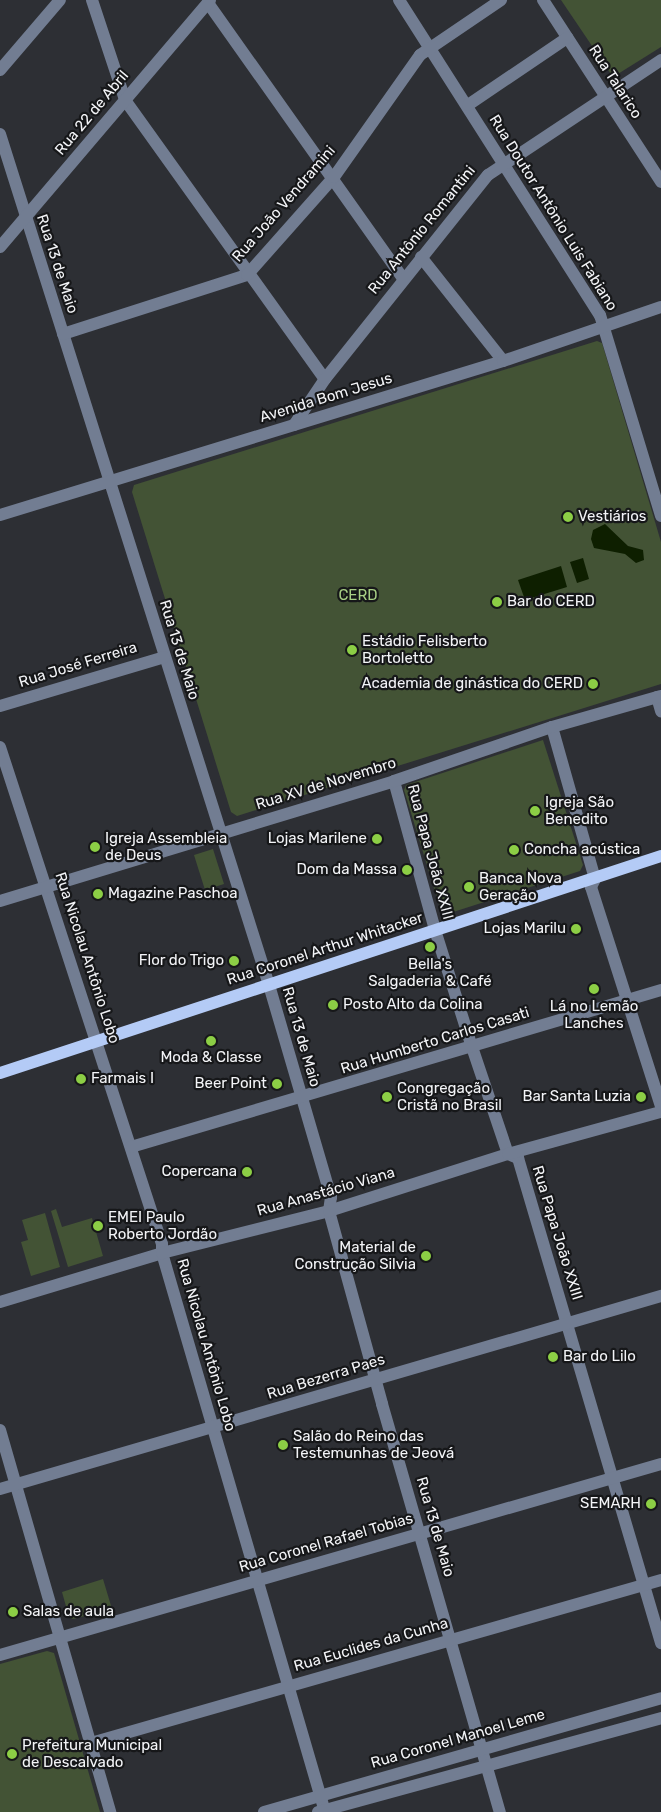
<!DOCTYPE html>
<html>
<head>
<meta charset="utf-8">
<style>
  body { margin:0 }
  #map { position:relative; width:661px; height:1812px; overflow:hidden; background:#2d2f34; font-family:Rubik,sans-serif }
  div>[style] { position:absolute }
  .green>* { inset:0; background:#435335 }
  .water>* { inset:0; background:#0e1f00 }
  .minor>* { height:12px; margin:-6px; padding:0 6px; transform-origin:6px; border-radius:6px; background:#727d92 }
  .major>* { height:12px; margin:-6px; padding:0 6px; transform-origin:6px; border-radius:6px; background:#b4cbf6 }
  .dots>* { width:14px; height:14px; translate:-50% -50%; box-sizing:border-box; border:2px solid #161719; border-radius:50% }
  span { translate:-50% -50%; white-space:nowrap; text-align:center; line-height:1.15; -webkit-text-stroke:4.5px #161719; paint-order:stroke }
  .street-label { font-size:15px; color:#f3f4f7 }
  .poi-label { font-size:15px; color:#f3f4f7 }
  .left { translate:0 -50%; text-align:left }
  .right { translate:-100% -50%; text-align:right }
  .park-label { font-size:15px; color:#a8cf85 }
</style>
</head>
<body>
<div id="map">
  <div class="green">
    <div style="clip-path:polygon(561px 0,661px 0,661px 47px,613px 77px)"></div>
    <div style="clip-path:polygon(597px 341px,602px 343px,661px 542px,661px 684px,237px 816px,231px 812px,132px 492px,134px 485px)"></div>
    <div style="clip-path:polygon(543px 740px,583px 865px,580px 871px,447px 914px,441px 911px,404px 790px,406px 785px)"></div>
    <div style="clip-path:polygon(213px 849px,224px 884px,205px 890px,194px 855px)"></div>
    <div style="clip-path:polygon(56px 1209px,62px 1227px,92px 1218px,103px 1256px,68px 1267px,51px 1211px)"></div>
    <div style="clip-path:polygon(45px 1213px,60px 1267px,31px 1276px,21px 1242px,28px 1240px,22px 1220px)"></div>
    <div style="clip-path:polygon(103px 1579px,112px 1609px,73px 1619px,69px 1617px,62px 1592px)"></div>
    <div style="clip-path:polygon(47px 1651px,54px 1653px,100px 1812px,0 1812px,0 1664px)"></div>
  </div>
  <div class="water">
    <div style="clip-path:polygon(605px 524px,628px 546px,643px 550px,644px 560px,636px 563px,625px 554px,594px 548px,591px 539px,593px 530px)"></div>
    <div style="clip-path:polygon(583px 558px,589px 579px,577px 583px,570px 562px)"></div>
    <div style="clip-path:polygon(561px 566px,567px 587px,525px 600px,518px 580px)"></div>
  </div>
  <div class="minor">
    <div style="left:92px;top:0;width:105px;rotate:71.7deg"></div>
    <div style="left:125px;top:100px;width:343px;rotate:54.4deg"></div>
    <div style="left:399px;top:0;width:374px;rotate:57.5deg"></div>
    <div style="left:600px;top:315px;width:210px;rotate:73.1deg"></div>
    <div style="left:543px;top:0;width:217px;rotate:57deg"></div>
    <div style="left:208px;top:3px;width:337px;rotate:54.7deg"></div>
    <div style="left:0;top:70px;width:92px;rotate:-49.4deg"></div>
    <div style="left:468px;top:105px;width:120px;rotate:-34.1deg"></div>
    <div style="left:0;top:134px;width:893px;rotate:72.46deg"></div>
    <div style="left:269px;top:985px;width:221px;rotate:73.7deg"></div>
    <div style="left:331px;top:1197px;width:14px;rotate:98deg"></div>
    <div style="left:329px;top:1211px;width:200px;rotate:74.6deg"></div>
    <div style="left:382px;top:1404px;width:425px;rotate:73.9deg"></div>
    <div style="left:0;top:247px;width:324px;rotate:-49.6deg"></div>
    <div style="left:421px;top:257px;width:132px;rotate:51.7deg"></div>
    <div style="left:63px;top:334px;width:193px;rotate:-17.8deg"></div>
    <div style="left:247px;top:275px;width:131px;rotate:-48.4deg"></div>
    <div style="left:334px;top:177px;width:149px;rotate:-54.8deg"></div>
    <div style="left:420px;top:55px;width:98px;rotate:-34.2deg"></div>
    <div style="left:294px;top:425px;width:55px;rotate:-56deg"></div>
    <div style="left:325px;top:379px;width:261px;rotate:-51.4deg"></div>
    <div style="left:488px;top:175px;width:208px;rotate:-33.6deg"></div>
    <div style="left:0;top:515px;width:526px;rotate:-17.02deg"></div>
    <div style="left:503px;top:361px;width:167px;rotate:-18.9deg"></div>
    <div style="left:657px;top:697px;width:15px;rotate:74deg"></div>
    <div style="left:0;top:706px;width:171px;rotate:-16.6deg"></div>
    <div style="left:552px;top:727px;width:158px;rotate:74.2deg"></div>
    <div style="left:595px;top:879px;width:9px;rotate:117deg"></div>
    <div style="left:591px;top:887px;width:231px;rotate:72.3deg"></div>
    <div style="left:0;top:747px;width:523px;rotate:71.95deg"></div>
    <div style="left:162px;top:1244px;width:9px;rotate:90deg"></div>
    <div style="left:162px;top:1253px;width:582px;rotate:73.74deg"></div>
    <div style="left:394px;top:781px;width:155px;rotate:74.6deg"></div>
    <div style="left:435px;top:930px;width:123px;rotate:72.5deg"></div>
    <div style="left:472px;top:1047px;width:113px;rotate:71.4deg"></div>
    <div style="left:508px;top:1154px;width:11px;rotate:22deg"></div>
    <div style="left:518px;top:1158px;width:506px;rotate:73.57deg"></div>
    <div style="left:0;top:901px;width:412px;rotate:-16.9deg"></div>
    <div style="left:394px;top:781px;width:167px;rotate:-18.9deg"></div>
    <div style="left:552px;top:727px;width:113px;rotate:-15.9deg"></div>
    <div style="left:131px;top:1147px;width:553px;rotate:-16.5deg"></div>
    <div style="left:0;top:1302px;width:169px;rotate:-16.8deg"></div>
    <div style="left:162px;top:1253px;width:172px;rotate:-14.1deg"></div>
    <div style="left:329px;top:1211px;width:188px;rotate:-17.7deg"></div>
    <div style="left:508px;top:1154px;width:159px;rotate:-15.4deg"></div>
    <div style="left:0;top:1430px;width:398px;rotate:73.9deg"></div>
    <div style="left:0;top:1489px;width:689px;rotate:-16.28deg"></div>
    <div style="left:0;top:1655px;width:688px;rotate:-16.12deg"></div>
    <div style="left:91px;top:1743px;width:593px;rotate:-15.96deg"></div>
    <div style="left:264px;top:1812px;width:413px;rotate:-16deg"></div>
    <div style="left:318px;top:1812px;width:356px;rotate:-15.3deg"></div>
  </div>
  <div class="major">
    <div style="left:0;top:1073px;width:696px;rotate:-18.17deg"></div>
  </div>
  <div class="dots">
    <div style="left:568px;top:517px;background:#8cce45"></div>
    <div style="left:497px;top:602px;background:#8cce45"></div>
    <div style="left:352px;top:650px;background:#8cce45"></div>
    <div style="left:593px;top:684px;background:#8cce45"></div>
    <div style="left:535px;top:811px;background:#8cce45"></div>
    <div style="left:377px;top:839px;background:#8cce45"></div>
    <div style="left:95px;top:847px;background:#8cce45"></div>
    <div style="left:514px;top:850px;background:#8cce45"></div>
    <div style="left:407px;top:870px;background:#8cce45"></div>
    <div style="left:469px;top:887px;background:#8cce45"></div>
    <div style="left:98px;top:894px;background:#8cce45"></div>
    <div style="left:576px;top:929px;background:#8cce45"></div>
    <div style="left:430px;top:947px;background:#8cce45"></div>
    <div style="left:234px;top:961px;background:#8cce45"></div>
    <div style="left:594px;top:989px;background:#8cce45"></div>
    <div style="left:333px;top:1005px;background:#8cce45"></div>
    <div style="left:211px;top:1041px;background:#8cce45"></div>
    <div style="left:81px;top:1079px;background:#8cce45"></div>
    <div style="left:277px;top:1084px;background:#8cce45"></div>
    <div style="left:387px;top:1097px;background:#8cce45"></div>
    <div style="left:641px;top:1097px;background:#8cce45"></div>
    <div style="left:247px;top:1172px;background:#8cce45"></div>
    <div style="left:98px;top:1226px;background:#8cce45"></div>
    <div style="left:426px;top:1256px;background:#8cce45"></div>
    <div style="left:553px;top:1357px;background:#8cce45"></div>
    <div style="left:283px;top:1445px;background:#8cce45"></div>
    <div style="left:651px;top:1504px;background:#8cce45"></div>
    <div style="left:13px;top:1612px;background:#8cce45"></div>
    <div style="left:12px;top:1754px;background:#8cce45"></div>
  </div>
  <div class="street-label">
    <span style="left:615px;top:82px;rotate:57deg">Rua Talarico</span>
    <span style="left:92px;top:113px;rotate:-50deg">Rua 22 de Abril</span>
    <span style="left:284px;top:204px;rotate:-49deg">Rua João Vendramini</span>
    <span style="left:553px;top:213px;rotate:58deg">Rua Doutor Antônio Luis Fabiano</span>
    <span style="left:422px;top:230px;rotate:-51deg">Rua Antônio Romantini</span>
    <span style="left:57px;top:264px;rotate:72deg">Rua 13 de Maio</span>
    <span style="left:326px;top:398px;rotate:-17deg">Avenida Bom Jesus</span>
    <span style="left:179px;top:650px;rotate:73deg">Rua 13 de Maio</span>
    <span style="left:78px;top:665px;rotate:-17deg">Rua José Ferreira</span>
    <span style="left:326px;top:784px;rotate:-17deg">Rua XV de Novembro</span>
    <span style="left:430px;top:852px;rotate:75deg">Rua Papa João XXIII</span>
    <span style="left:325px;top:949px;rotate:-18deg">Rua Coronel Arthur Whitacker</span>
    <span style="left:87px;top:958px;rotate:72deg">Rua Nicolau Antônio Lobo</span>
    <span style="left:301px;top:1037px;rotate:74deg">Rua 13 de Maio</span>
    <span style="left:435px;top:1041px;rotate:-17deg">Rua Humberto Carlos Casati</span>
    <span style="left:326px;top:1192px;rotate:-16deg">Rua Anastácio Viana</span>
    <span style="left:557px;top:1233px;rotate:73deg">Rua Papa João XXIII</span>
    <span style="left:206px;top:1345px;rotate:74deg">Rua Nicolau Antônio Lobo</span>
    <span style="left:326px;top:1377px;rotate:-17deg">Rua Bezerra Paes</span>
    <span style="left:435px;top:1527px;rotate:74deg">Rua 13 de Maio</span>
    <span style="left:326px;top:1543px;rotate:-16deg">Rua Coronel Rafael Tobias</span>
    <span style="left:371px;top:1645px;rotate:-16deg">Rua Euclides da Cunha</span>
    <span style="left:458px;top:1739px;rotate:-16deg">Rua Coronel Manoel Leme</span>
  </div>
  <div class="poi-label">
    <span class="left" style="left:578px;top:517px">Vestiários</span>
    <span class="left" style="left:507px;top:602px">Bar do CERD</span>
    <span class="left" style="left:362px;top:650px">Estádio Felisberto<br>Bortoletto</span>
    <span class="right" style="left:583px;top:684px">Academia de ginástica do CERD</span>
    <span class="left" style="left:545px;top:811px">Igreja São<br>Benedito</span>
    <span class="left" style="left:105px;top:847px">Igreja Assembleia<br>de Deus</span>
    <span class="right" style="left:367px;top:839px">Lojas Marilene</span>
    <span class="left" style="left:524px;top:850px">Concha acústica</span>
    <span class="right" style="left:397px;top:870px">Dom da Massa</span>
    <span class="left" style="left:479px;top:887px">Banca Nova<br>Geração</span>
    <span class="left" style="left:108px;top:894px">Magazine Paschoa</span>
    <span class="right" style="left:566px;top:929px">Lojas Marilu</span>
    <span class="right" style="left:224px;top:961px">Flor do Trigo</span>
    <span style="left:430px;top:973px">Bella's<br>Salgaderia &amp; Café</span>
    <span class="left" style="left:343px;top:1005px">Posto Alto da Colina</span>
    <span style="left:594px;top:1015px">Lá no Lemão<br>Lanches</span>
    <span style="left:211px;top:1058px">Moda &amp; Classe</span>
    <span class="left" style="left:91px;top:1079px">Farmais I</span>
    <span class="right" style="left:267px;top:1084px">Beer Point</span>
    <span class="left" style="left:397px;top:1097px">Congregação<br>Cristã no Brasil</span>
    <span class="right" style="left:631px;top:1097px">Bar Santa Luzia</span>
    <span class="right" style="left:237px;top:1172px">Copercana</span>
    <span class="left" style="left:108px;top:1226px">EMEI Paulo<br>Roberto Jordão</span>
    <span class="right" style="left:416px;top:1256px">Material de<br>Construção Silvia</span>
    <span class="left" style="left:563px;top:1357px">Bar do Lilo</span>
    <span class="left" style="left:293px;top:1445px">Salão do Reino das<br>Testemunhas de Jeová</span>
    <span class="right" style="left:641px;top:1504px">SEMARH</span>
    <span class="left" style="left:23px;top:1612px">Salas de aula</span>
    <span class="left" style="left:22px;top:1754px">Prefeitura Municipal<br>de Descalvado</span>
  </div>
  <div class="park-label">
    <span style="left:358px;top:596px">CERD</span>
  </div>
</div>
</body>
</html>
